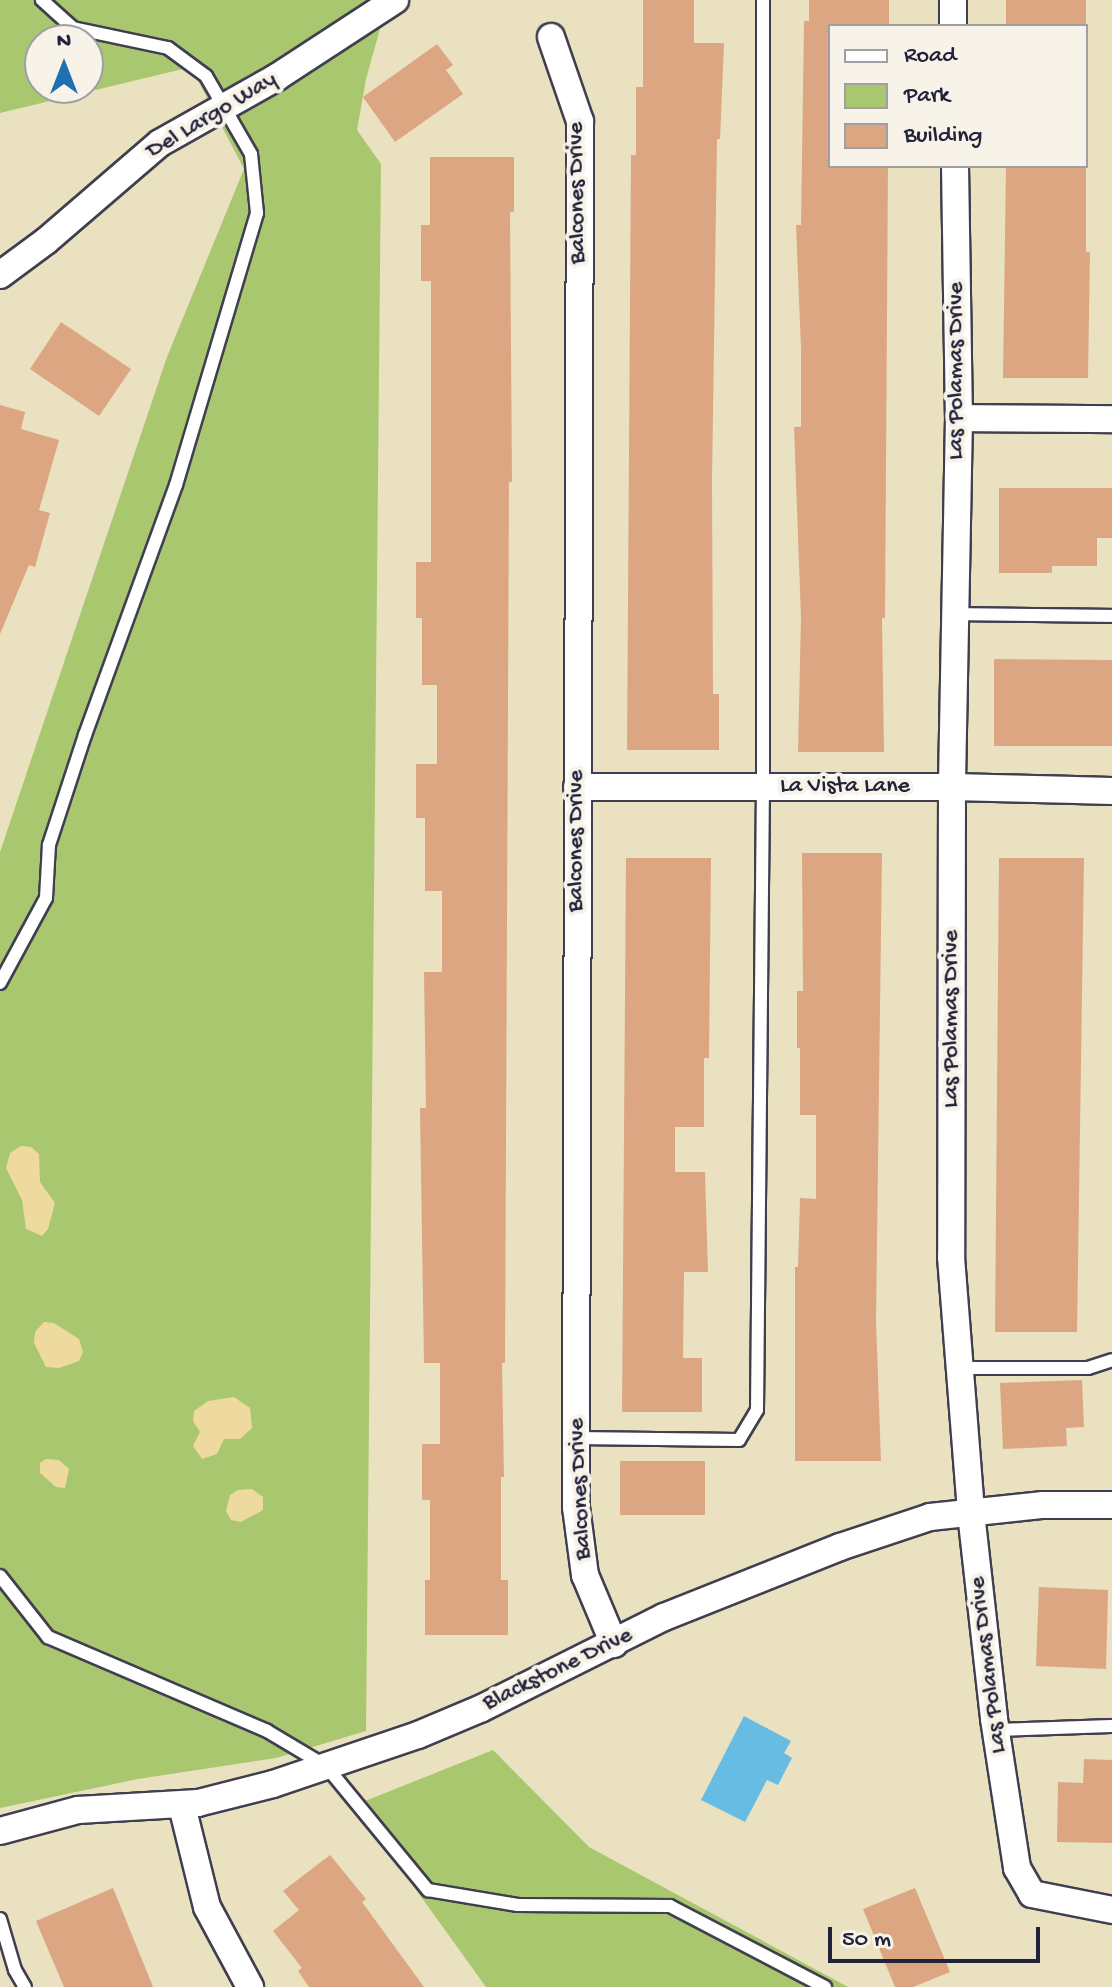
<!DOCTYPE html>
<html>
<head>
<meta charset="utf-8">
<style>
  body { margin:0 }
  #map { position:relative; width:1112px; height:1987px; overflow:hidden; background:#e9e1bf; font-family:"Gochi Hand",sans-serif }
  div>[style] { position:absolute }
  .green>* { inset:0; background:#a9c76f }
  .sand>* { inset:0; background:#eeda9e }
  .water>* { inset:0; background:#67bce3 }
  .building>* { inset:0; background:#dca683 }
  .roads { filter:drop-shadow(2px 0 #403f4f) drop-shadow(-2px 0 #403f4f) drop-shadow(0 2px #403f4f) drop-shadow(0 -2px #403f4f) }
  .lane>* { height:12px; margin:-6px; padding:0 6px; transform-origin:6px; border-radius:6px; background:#fff }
  .street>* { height:26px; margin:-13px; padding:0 13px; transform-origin:13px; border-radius:13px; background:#fff }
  span { translate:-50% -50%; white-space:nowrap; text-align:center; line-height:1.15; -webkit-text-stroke:8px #f7f3e8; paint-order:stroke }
  .street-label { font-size:24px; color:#22223b }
  .legend { position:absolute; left:828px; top:24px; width:260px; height:144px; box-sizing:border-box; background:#f7f3e8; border:2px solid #a29fa3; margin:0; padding:10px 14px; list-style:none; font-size:24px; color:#22223b }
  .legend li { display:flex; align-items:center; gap:16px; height:40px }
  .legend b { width:40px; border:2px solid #a29fa3 }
  .north { position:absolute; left:24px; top:24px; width:80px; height:80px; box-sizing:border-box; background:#f7f3e8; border:2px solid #a29fa3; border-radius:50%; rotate:0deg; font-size:22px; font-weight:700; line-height:32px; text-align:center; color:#22223b }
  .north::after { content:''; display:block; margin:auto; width:28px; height:36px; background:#1f6fb2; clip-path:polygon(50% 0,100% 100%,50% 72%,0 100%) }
  .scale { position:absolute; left:828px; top:1927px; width:212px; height:36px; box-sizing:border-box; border:4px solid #22223b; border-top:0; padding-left:10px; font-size:24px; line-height:28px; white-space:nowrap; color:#22223b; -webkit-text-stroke:6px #f7f3e8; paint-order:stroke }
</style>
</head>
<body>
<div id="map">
  <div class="green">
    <div style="clip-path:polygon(evenodd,0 0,388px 0,366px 79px,357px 130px,381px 164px,366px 1731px,276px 1758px,138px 1779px,0 1808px,0 852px,167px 357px,244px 169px,191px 67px,0 113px,0 0,40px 40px,88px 40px,88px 88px,40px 88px,40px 40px)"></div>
    <div style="clip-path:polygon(493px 1750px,589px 1847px,848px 1987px,486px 1987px,355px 1805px)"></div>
  </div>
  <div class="sand">
    <div style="clip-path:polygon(21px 1146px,31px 1147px,39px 1154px,40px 1182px,55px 1203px,48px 1229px,42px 1236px,26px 1229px,22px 1200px,6px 1168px,10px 1153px)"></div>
    <div style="clip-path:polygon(44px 1322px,54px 1323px,79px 1339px,83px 1352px,79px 1361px,59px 1368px,46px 1367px,34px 1343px,35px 1332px)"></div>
    <div style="clip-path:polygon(234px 1397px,250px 1408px,252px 1428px,240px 1439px,224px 1439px,217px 1454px,202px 1459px,193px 1446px,200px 1432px,193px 1421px,194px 1411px,208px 1401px)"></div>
    <div style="clip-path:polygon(46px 1459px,59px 1460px,69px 1469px,65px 1488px,56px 1487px,40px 1473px,40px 1463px)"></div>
    <div style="clip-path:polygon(252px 1489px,263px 1497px,263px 1510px,241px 1522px,231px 1520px,226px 1511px,230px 1495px,238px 1490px)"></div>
  </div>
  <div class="water">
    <div style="clip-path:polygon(744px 1716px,791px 1741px,784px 1753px,792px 1758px,778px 1785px,767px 1780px,745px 1822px,701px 1800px)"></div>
  </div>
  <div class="building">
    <div style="clip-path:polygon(643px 0,694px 0,694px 43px,724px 43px,720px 139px,717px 139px,712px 481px,713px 694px,719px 694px,719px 750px,627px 750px,631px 155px,636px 155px,636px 87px,643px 87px)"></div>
    <div style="clip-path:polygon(809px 0,889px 0,889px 26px,830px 26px,830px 166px,888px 166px,885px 618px,882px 618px,884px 752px,798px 752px,801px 618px,794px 427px,801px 427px,801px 348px,796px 225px,801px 225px,804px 21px,809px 21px)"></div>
    <div style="clip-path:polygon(1006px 0,1086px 0,1086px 26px,1006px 26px)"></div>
    <div style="clip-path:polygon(437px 44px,453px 65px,446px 70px,463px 94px,395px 142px,363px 97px)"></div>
    <div style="clip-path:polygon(430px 157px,514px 157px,514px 212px,510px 212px,512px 482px,509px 482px,505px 1363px,502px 1363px,504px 1477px,501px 1477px,501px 1580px,508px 1580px,508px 1635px,425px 1635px,425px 1580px,430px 1580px,430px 1500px,422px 1500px,422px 1444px,440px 1444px,440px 1363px,424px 1363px,420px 1108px,426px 1108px,424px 972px,442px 972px,442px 891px,425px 891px,425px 818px,416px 818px,416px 764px,437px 764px,437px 685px,422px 685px,422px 618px,416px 618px,416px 562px,431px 562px,431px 281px,421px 281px,421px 225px,430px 225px)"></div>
    <div style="clip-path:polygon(1006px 166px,1086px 166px,1086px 252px,1090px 252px,1088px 378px,1003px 378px)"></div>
    <div style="clip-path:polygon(61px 322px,131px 369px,99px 416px,30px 369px)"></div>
    <div style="clip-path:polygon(0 405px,25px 412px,21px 429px,59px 440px,39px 510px,50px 513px,35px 567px,29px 565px,0 634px)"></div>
    <div style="clip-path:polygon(999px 488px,1112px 488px,1112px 538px,1097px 538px,1097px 566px,1052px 566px,1052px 573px,999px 573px)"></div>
    <div style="clip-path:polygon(994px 659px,1112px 660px,1112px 746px,994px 746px)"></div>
    <div style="clip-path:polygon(802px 853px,882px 853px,876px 1321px,881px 1461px,795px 1461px,795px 1267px,798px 1267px,800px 1198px,816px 1199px,816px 1115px,800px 1115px,800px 1048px,797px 1048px,797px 991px,803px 991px)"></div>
    <div style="clip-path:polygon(626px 858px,711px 858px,709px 1058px,704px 1058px,704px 1127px,675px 1127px,675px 1172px,705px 1172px,708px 1272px,684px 1272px,683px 1358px,702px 1358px,702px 1412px,622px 1412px)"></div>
    <div style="clip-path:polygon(999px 858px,1084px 858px,1077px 1332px,995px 1332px)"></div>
    <div style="clip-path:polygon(1082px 1380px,1084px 1427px,1066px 1428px,1067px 1446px,1003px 1449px,1000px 1383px)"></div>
    <div style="clip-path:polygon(620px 1461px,705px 1461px,705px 1515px,620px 1515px)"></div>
    <div style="clip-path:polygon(1039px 1587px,1108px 1590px,1106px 1669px,1036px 1666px)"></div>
    <div style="clip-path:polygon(1084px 1759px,1112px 1760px,1112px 1843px,1057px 1842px,1058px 1782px,1083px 1783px)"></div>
    <div style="clip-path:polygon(330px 1855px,366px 1899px,362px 1902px,424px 1987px,309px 1987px,298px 1971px,302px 1968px,273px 1931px,299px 1910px,283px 1891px)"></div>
    <div style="clip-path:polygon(113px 1888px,153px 1987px,64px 1987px,36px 1921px)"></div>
    <div style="clip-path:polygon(915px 1888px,950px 1972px,913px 1987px,895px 1987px,863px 1909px)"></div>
  </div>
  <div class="roads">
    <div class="lane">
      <div style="left:955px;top:614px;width:157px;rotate:0.7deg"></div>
      <div style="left:0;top:983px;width:97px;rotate:-61.6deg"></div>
      <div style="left:46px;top:898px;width:53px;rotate:-86.8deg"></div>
      <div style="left:49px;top:845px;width:116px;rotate:-71.9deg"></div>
      <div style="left:85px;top:735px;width:266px;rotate:-70deg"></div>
      <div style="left:176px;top:485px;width:284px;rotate:-73.4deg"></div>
      <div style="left:257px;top:213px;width:59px;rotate:-95.8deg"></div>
      <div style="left:251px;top:154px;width:90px;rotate:-120deg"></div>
      <div style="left:206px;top:76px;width:47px;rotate:-143.6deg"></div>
      <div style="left:168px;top:48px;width:97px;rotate:-168.1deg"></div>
      <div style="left:73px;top:28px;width:42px;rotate:-137.9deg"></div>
      <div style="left:959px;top:1368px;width:129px"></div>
      <div style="left:1088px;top:1368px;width:25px;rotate:-18deg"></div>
      <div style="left:576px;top:1438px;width:163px;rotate:0.7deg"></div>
      <div style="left:739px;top:1440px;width:35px;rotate:-59deg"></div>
      <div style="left:757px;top:1410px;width:623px;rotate:-89.45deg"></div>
      <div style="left:763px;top:787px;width:787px;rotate:-90deg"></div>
      <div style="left:0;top:1576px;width:78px;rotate:51.8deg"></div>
      <div style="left:48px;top:1637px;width:238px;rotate:23.2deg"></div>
      <div style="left:267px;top:1731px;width:69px;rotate:30.7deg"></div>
      <div style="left:326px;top:1766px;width:161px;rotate:50.6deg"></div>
      <div style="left:428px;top:1890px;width:91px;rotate:9.5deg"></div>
      <div style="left:518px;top:1905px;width:152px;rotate:0.4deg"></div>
      <div style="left:670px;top:1906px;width:175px;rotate:27.6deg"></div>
      <div style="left:996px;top:1730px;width:116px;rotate:-2deg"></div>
      <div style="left:0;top:1919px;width:53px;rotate:73.6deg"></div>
      <div style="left:15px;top:1970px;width:20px;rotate:60deg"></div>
    </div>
    <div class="street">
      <div style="left:953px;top:0;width:26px;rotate:90deg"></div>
      <div style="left:551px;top:37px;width:89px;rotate:71deg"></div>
      <div style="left:580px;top:121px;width:1386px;rotate:90.17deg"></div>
      <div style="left:576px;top:1507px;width:69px;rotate:82.5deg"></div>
      <div style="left:585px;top:1575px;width:75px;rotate:67.2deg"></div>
      <div style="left:955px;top:166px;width:252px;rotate:89.1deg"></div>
      <div style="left:959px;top:418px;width:369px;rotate:91.1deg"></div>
      <div style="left:952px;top:787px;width:470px;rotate:90.1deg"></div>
      <div style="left:951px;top:1257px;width:257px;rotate:85.5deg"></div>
      <div style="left:971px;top:1513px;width:207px;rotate:83.6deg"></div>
      <div style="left:994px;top:1719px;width:151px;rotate:81.2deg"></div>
      <div style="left:1017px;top:1868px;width:30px;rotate:60deg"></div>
      <div style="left:1032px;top:1894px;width:82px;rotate:11.3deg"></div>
      <div style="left:0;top:275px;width:57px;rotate:-36.5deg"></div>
      <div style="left:46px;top:241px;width:150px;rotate:-40.7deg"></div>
      <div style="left:160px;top:143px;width:134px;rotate:-29.4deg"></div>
      <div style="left:277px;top:77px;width:141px;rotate:-33.1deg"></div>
      <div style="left:959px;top:418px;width:153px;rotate:0.4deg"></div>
      <div style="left:577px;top:787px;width:375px"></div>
      <div style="left:952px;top:787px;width:160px;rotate:1.4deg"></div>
      <div style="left:182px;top:1806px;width:104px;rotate:76.1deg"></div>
      <div style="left:207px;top:1907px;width:91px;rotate:61.7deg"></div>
      <div style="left:0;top:1831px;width:81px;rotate:-15.1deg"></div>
      <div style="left:78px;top:1810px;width:120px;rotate:-3.3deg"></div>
      <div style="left:198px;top:1803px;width:77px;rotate:-14.2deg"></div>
      <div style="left:273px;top:1784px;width:153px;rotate:-18.7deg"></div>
      <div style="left:418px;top:1735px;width:69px;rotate:-22.9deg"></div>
      <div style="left:482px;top:1708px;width:203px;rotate:-26.6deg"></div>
      <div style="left:664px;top:1617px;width:189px;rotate:-21.7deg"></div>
      <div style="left:840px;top:1547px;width:95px;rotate:-18.4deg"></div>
      <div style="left:930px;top:1517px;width:114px;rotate:-6.1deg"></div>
      <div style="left:1043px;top:1505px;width:69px"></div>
    </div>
  </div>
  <div class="street-label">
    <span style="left:212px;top:116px;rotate:-31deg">Del Largo Way</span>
    <span style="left:578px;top:193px;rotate:-91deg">Balcones Drive</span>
    <span style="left:957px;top:371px;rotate:-90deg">Las Polamas Drive</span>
    <span style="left:845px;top:787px">La Vista Lane</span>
    <span style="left:577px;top:841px;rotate:-90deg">Balcones Drive</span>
    <span style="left:952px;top:1019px;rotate:-90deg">Las Polamas Drive</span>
    <span style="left:581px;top:1489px;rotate:-93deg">Balcones Drive</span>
    <span style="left:989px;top:1665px;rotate:-97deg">Las Polamas Drive</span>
    <span style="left:558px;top:1670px;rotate:-26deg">Blackstone Drive</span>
  </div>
  <ul class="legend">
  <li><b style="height:10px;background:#fff"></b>Road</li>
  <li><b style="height:22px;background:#a9c76f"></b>Park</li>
  <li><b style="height:22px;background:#dca683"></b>Building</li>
  </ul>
  <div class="north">N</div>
  <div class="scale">50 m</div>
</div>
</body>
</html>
